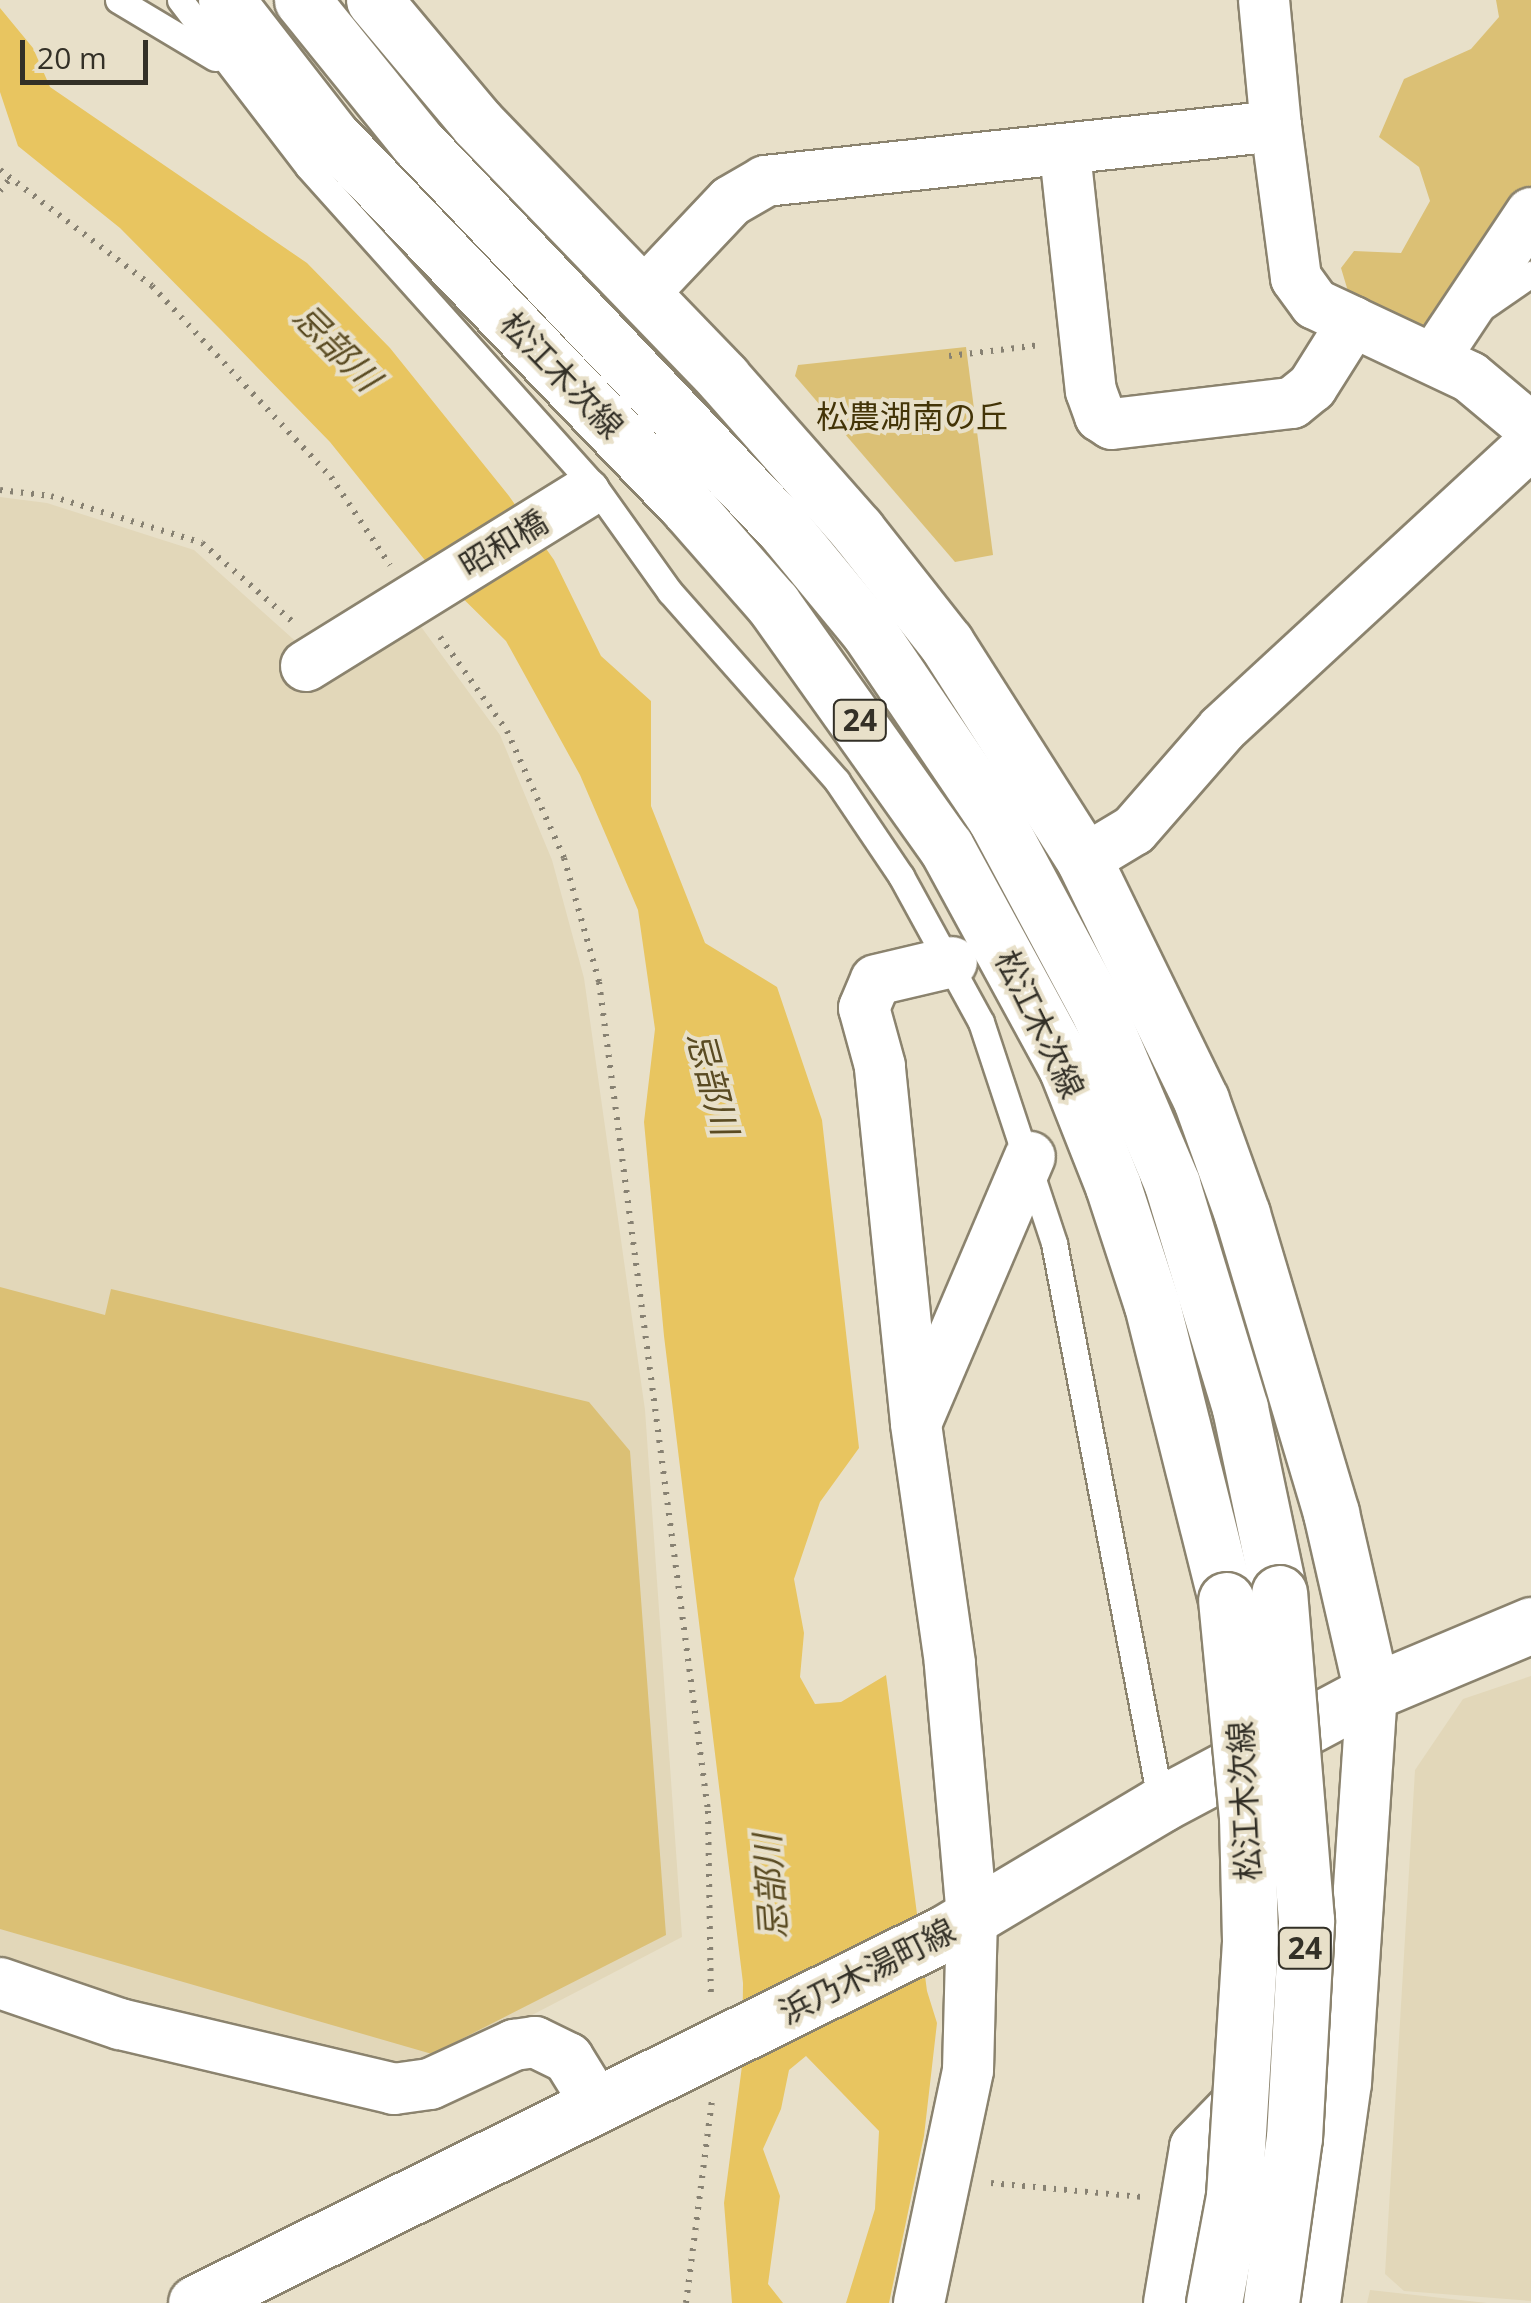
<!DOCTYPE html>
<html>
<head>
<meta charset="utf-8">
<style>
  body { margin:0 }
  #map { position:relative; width:1531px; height:2303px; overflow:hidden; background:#e8e0c9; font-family:"Open Sans","Noto Sans JP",sans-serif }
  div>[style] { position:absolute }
  .built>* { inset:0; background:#e2d7b9 }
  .green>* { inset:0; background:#dbc075 }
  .water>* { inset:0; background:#e8c560 }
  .path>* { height:6px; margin-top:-3px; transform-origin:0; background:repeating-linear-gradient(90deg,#878172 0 2.5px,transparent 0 10.5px) }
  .roads { filter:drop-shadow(2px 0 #8b836e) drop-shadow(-2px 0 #8b836e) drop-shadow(0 2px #8b836e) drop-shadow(0 -2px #8b836e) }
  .lane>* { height:25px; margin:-12.5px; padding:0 12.5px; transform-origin:12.5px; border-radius:12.5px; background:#fff }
  .street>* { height:50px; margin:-25px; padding:0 25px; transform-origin:25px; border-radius:25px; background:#fff }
  .secondary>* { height:55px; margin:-27.5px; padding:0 27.5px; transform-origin:27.5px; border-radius:27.5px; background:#fff }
  .primary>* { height:55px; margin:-27.5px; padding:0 27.5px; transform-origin:27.5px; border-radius:27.5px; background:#fff }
  .bridges { filter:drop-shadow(2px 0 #8b836e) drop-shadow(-2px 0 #8b836e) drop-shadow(0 2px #8b836e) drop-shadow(0 -2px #8b836e) }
  .primary-bridge>* { height:55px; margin:-27.5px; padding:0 27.5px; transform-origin:27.5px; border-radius:27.5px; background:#fff }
  span { translate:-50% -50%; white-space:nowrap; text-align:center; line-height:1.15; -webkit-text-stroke:8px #e8e0c9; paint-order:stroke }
  .shield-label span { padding:2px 8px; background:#e8e0c9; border:2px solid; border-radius:8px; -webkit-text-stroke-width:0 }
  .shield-label { font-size:30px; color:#333027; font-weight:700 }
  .street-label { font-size:32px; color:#333027 }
  .park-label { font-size:32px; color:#433407 }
  .water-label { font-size:35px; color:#5a4b22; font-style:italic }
  .scale { position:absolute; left:20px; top:40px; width:128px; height:45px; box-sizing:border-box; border:5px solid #333027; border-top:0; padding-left:12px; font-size:30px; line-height:35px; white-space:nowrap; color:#333027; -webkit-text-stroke:8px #e8e0c9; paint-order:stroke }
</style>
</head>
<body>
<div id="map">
  <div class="built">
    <div style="clip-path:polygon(0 497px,47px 503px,194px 550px,302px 647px,411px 613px,500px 735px,552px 860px,584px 978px,645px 1410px,682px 1937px,428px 2069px,385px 2074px,135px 2006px,0 1961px)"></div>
    <div style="clip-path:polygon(1531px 1676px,1531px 2301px,1404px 2291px,1385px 2274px,1415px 1770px,1463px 1699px)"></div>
    <div style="clip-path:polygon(1370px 2290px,1487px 2303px,1367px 2303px)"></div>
  </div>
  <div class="green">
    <div style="clip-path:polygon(1496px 0,1531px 0,1531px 186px,1432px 333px,1353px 308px,1341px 268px,1354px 251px,1401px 253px,1430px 201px,1419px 167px,1379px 137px,1404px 79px,1471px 49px,1499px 17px)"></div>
    <div style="clip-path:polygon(966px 347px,993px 555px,955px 562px,795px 376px,798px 365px)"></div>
    <div style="clip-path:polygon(0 1287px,105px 1315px,111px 1289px,589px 1402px,630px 1451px,666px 1935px,432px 2054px,0 1929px)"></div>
  </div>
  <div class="water">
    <div style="clip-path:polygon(0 8px,33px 48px,50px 87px,307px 263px,390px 348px,509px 496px,554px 560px,601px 656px,651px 701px,651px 806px,705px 943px,777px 987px,822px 1120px,859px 1448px,820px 1502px,794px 1579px,804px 1633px,800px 1677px,815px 1704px,841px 1702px,886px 1675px,927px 1991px,937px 2023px,924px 2136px,889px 2303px,846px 2303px,875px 2209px,879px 2131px,806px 2056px,789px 2070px,781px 2109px,763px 2149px,780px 2196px,768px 2284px,783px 2303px,732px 2303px,724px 2203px,742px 2066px,743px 1983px,664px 1336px,644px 1122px,655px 1029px,638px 910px,580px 775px,506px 641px,428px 564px,330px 442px,222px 331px,120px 228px,18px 146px,0 92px)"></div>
  </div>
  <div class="path">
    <div style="left:0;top:170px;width:191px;rotate:37.3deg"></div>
    <div style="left:152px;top:286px;width:262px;rotate:46.9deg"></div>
    <div style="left:331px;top:477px;width:106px;rotate:56.2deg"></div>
    <div style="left:0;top:191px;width:18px;rotate:-52deg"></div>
    <div style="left:949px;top:356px;width:92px;rotate:-6.9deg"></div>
    <div style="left:0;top:490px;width:51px;rotate:6.7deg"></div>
    <div style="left:51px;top:496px;width:158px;rotate:17.3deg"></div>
    <div style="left:202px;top:543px;width:121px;rotate:41deg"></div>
    <div style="left:440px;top:637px;width:115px;rotate:54.5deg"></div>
    <div style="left:507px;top:731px;width:139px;rotate:65.8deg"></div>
    <div style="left:564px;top:858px;width:129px;rotate:74.2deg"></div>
    <div style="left:599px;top:982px;width:836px;rotate:82.51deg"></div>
    <div style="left:708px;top:1811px;width:182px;rotate:89.1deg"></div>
    <div style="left:991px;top:2183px;width:153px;rotate:5.3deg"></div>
    <div style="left:686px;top:2303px;width:204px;rotate:-82.7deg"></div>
  </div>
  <div class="roads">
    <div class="lane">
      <div style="left:118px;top:0;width:113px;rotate:30.9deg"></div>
      <div style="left:180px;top:0;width:210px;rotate:52.5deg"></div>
      <div style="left:308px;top:167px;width:430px;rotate:48.1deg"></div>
      <div style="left:1486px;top:305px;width:55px;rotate:-34.6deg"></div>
      <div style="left:585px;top:493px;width:12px;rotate:-31deg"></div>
      <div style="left:595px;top:487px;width:129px;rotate:54.5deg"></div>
      <div style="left:670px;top:592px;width:252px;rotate:48.5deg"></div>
      <div style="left:837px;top:781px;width:115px;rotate:56deg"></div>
      <div style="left:901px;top:876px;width:166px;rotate:61.3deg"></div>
      <div style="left:981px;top:1022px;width:233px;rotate:71.7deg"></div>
      <div style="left:1054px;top:1243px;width:571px;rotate:79.2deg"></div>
    </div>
    <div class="street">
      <div style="left:1264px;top:0;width:127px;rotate:84.6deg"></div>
      <div style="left:1065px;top:153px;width:239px;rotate:83.8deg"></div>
      <div style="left:1091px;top:391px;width:27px;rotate:70deg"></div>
      <div style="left:1100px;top:416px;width:14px;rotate:34deg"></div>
      <div style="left:1112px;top:424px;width:181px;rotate:-6.7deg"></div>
      <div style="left:1292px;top:403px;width:26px;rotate:-39deg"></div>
      <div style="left:1312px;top:387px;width:77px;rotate:-57.8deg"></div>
      <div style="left:1353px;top:322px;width:129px;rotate:25.2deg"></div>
      <div style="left:1470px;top:377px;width:80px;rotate:39.9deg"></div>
      <div style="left:642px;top:295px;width:129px;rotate:-46.6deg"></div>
      <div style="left:731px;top:201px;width:39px;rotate:-30deg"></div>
      <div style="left:765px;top:181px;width:514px;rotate:-6.14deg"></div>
      <div style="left:1276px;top:126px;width:153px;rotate:82.5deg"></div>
      <div style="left:1296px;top:278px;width:32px;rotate:54deg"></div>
      <div style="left:1315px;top:304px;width:42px;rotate:25.3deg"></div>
      <div style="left:1435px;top:357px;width:173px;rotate:-56.3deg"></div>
      <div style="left:306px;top:666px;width:328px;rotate:-31.8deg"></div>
      <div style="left:1084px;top:860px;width:58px;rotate:-31deg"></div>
      <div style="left:1134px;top:830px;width:134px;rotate:-48.9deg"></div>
      <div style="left:1222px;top:729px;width:420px;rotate:-42.7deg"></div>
      <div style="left:918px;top:1419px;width:285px;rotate:-66.9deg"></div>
      <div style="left:0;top:1983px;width:127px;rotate:18.9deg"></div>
      <div style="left:120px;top:2024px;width:282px;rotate:13.3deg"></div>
      <div style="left:394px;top:2089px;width:36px;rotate:-8deg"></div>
      <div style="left:430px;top:2084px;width:93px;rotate:-24.9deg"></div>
      <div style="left:514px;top:2045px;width:21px;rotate:-8deg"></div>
      <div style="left:535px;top:2042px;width:37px;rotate:26deg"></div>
      <div style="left:568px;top:2058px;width:55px;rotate:58.3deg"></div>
      <div style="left:919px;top:2303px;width:238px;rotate:-78.1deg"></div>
      <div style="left:968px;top:2070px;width:153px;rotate:-88.5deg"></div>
      <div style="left:972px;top:1917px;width:255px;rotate:-95deg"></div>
      <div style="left:950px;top:1663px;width:242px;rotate:-98.1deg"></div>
      <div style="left:916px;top:1423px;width:359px;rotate:-95.8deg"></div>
      <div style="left:880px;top:1066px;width:60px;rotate:-105.4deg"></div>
      <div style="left:864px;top:1008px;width:30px;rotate:-67deg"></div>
      <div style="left:876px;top:980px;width:78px;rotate:-13.3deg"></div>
      <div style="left:1169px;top:2303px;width:158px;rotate:-80.5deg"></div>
      <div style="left:1195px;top:2147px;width:53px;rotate:-45.8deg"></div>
      <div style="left:1232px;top:2109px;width:41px;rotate:-14deg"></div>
      <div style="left:1315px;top:2303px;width:222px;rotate:-82deg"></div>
      <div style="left:1346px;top:2083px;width:392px;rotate:-86.2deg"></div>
    </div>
    <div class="secondary">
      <div style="left:374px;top:0;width:162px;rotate:50deg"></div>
      <div style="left:478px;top:124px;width:353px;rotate:46deg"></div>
      <div style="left:723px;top:378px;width:203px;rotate:48.6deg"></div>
      <div style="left:857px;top:530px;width:144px;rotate:51.8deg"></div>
      <div style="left:946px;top:643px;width:257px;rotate:57.5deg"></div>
      <div style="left:1084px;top:860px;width:267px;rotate:64deg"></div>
      <div style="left:1201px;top:1100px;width:121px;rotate:70.2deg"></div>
      <div style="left:1242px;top:1214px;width:312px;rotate:73.4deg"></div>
      <div style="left:1331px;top:1513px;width:184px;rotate:77.1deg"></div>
      <div style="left:196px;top:2303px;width:835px;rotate:-26.29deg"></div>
      <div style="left:945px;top:1933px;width:252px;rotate:-30.8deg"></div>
      <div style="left:1161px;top:1804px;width:239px;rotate:-28deg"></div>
      <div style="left:1372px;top:1692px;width:173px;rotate:-22.8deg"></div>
    </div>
    <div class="primary">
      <div style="left:226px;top:0;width:171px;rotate:52.1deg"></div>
      <div style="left:331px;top:135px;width:513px;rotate:46.19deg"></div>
      <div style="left:686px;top:505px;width:132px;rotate:48.7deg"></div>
      <div style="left:773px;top:604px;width:298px;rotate:54.6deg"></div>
      <div style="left:946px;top:847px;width:251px;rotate:61.4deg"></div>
      <div style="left:1066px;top:1067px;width:128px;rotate:68.4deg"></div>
      <div style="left:1113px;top:1186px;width:125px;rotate:71.9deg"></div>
      <div style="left:1152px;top:1305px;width:304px;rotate:75.9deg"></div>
      <div style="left:302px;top:0;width:183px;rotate:51deg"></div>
      <div style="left:417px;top:142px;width:533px;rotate:46.52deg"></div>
      <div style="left:784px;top:529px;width:134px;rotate:50.5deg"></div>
      <div style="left:869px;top:632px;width:225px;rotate:55.9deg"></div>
      <div style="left:995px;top:818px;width:222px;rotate:61.8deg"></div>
      <div style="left:1100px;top:1014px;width:185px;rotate:67deg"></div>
      <div style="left:1172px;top:1184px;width:234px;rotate:73.1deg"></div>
      <div style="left:1240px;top:1408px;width:189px;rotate:78.1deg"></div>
    </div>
  </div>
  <div class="bridges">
    <div class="primary-bridge">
      <div style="left:1214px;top:2303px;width:109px;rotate:-79.4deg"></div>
      <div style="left:1234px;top:2196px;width:256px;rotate:-86.4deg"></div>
      <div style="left:1250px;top:1940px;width:123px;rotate:-91.4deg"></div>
      <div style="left:1247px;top:1817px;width:218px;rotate:-95.5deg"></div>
      <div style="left:1271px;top:2303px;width:167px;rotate:-82.1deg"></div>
      <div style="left:1294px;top:2138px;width:218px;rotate:-86.8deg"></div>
      <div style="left:1306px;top:1920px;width:328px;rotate:-94.7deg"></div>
    </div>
  </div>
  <div class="shield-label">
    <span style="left:860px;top:720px">24</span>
    <span style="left:1305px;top:1948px">24</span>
  </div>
  <div class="street-label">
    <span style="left:562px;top:375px;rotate:46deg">松江木次線</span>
    <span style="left:503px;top:543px;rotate:-31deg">昭和橋</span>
    <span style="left:1040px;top:1024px;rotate:64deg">松江木次線</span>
    <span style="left:1244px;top:1801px;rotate:-93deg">松江木次線</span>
    <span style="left:867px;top:1971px;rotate:-27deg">浜乃木湯町線</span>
  </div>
  <div class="park-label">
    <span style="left:912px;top:416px">松農湖南の丘</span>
  </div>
  <div class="water-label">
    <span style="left:337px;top:347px;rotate:45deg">忌部川</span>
    <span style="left:713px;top:1083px;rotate:75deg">忌部川</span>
    <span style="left:770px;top:1887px;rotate:-94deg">忌部川</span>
  </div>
  <div class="scale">20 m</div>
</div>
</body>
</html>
